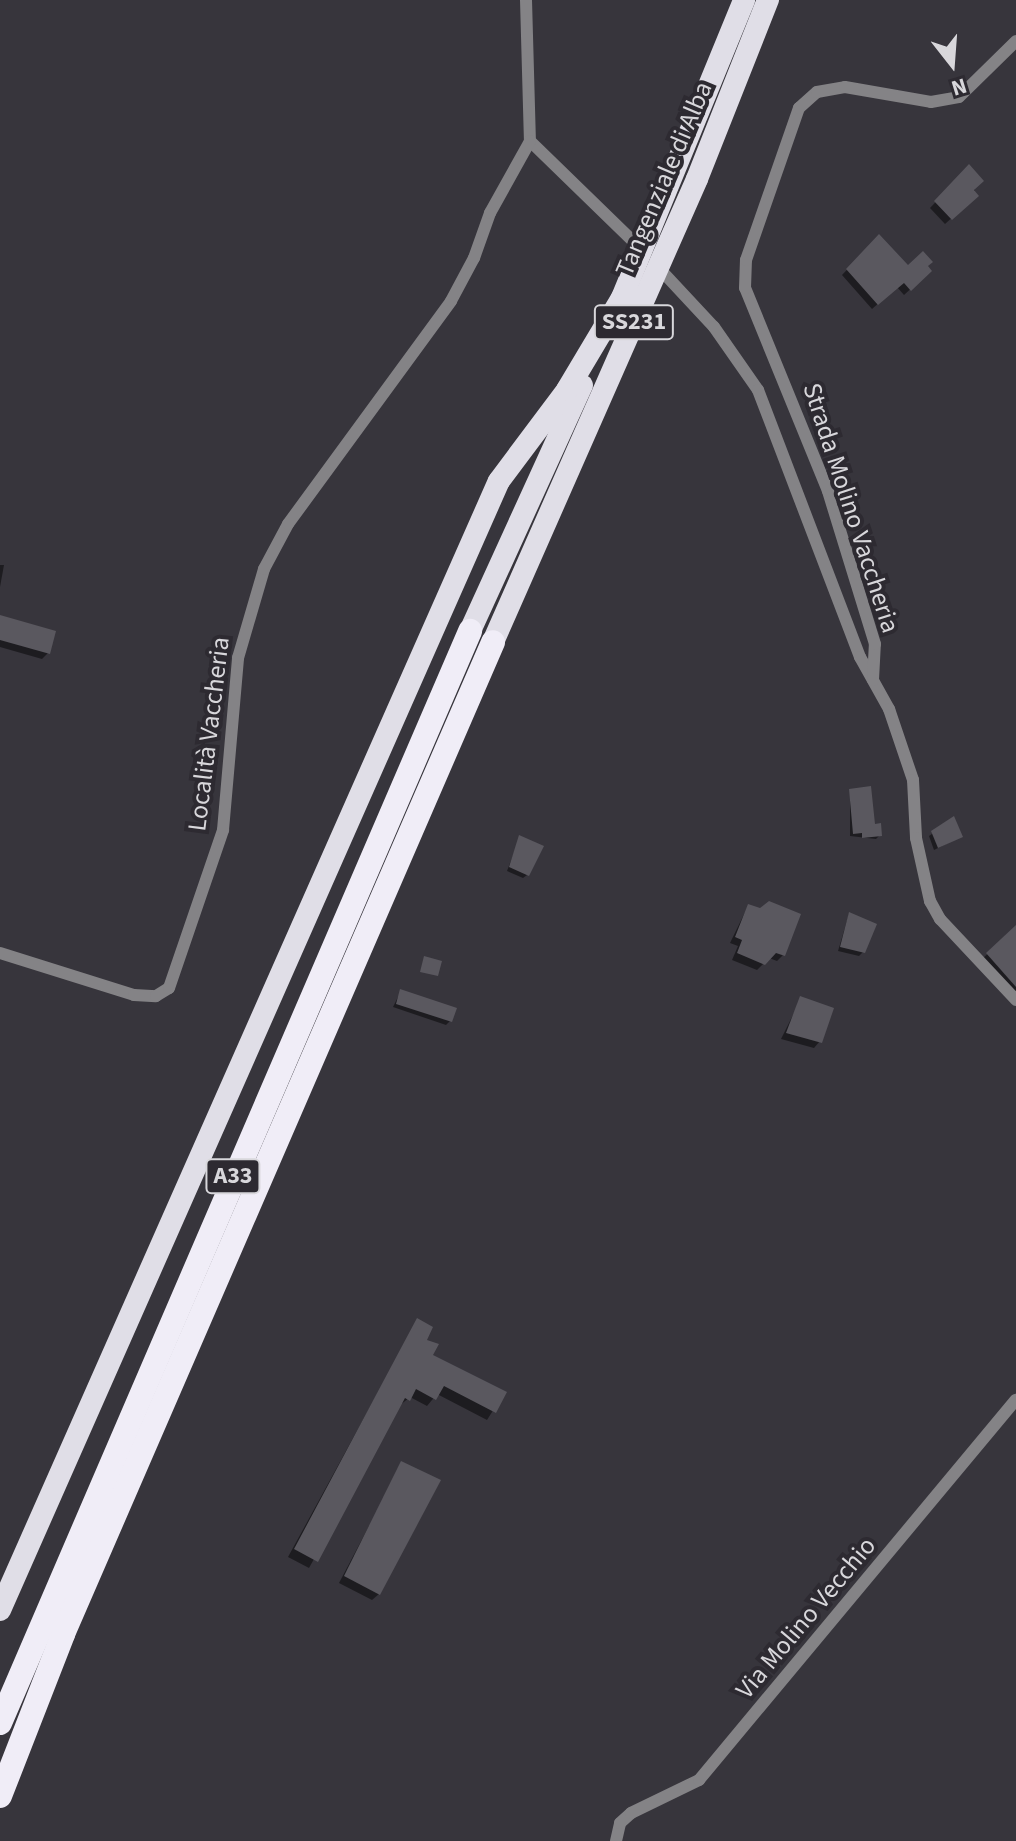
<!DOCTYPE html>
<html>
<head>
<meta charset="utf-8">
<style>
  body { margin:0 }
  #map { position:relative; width:1016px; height:1841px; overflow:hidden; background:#37353c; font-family:"Source Sans 3",sans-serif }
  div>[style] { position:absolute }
  .shadow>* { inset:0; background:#0007 }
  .building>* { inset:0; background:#5a585f }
  .minor>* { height:12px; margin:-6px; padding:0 6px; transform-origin:6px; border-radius:6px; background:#848386 }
  .trunk>* { height:22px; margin:-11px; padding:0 11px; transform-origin:11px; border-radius:11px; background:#e0dee7 }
  .motorway>* { height:24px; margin:-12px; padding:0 12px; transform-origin:12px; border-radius:12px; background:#f0edf7 }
  span { translate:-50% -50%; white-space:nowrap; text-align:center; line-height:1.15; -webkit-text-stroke:8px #2d2a31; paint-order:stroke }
  .shield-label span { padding:2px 6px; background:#2d2a31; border:2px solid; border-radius:6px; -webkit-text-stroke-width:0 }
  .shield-label { font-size:24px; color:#d8d7db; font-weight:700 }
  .street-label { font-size:26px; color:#d8d7db }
  .north { position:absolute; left:912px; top:24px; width:80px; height:80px; -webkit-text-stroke:6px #2d2a31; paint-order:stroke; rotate:163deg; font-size:22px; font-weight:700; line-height:32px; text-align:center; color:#d8d7db }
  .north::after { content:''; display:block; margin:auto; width:28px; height:36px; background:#d8d7db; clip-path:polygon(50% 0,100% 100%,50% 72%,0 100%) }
</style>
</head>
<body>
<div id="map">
  <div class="shadow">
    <div style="clip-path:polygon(969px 167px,976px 196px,945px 224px,930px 208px)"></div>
    <div style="clip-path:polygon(879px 236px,908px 268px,925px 267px,930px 271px,904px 295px,897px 287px,872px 309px,842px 275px)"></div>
    <div style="clip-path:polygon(0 565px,4px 565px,0 587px)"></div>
    <div style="clip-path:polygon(0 617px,48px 653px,42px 659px,0 647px)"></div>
    <div style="clip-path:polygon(850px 791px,880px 835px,876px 839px,850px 836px)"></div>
    <div style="clip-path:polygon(953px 819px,960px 837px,934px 850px,929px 836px)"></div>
    <div style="clip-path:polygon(520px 837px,527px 875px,523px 878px,507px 871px)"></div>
    <div style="clip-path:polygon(748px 906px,760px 910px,783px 955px,777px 961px,769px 958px,757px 970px,732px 960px,738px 946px,730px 943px)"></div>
    <div style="clip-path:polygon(849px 914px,863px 952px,859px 956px,838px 951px)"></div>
    <div style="clip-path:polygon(1016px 928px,1016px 996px,982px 959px)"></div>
    <div style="clip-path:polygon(401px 991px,454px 1009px,450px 1021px,446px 1025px,393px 1007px)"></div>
    <div style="clip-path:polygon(801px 999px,820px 1041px,814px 1048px,781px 1039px)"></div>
    <div style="clip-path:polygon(417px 1321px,430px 1356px,504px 1393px,487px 1420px,437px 1394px,427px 1406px,410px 1397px,399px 1406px,309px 1568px,288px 1557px)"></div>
    <div style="clip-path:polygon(398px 1471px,379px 1594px,372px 1600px,339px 1583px)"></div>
  </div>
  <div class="building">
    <div style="clip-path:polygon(969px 164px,984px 181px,974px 190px,979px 196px,952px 220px,934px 201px)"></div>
    <div style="clip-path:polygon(879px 234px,908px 265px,923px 251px,933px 262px,928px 266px,932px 271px,911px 291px,904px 283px,878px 305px,846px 269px)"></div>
    <div style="clip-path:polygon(0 615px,56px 631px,50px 654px,0 640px)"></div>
    <div style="clip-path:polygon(871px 786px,875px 824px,881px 823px,882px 836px,862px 838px,862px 833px,853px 834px,849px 789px)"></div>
    <div style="clip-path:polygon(954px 816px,963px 837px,938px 848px,931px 831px)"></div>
    <div style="clip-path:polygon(519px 835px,544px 846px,529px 876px,509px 867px)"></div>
    <div style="clip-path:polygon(769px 901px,801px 914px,785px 956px,776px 953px,765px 965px,737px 953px,742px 940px,735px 937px,748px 904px,760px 908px)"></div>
    <div style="clip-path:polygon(849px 912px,877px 924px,865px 953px,840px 947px)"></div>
    <div style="clip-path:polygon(1016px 925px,1016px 987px,986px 953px)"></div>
    <div style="clip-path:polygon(424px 956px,442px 961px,438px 976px,420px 972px)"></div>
    <div style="clip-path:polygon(400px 989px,457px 1008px,452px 1022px,396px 1004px)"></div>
    <div style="clip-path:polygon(800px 996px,834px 1008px,822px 1043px,786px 1033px)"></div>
    <div style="clip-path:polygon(417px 1318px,433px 1327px,427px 1340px,439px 1344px,433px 1355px,507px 1392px,496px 1413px,444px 1386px,436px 1400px,416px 1389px,410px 1401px,405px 1398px,318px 1562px,294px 1549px)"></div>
    <div style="clip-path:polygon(401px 1461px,441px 1480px,380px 1595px,344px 1576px)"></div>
  </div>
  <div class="minor">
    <div style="left:526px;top:0;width:141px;rotate:88.4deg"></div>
    <div style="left:530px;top:141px;width:156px;rotate:44.2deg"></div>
    <div style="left:658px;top:267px;width:82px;rotate:47deg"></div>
    <div style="left:714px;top:327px;width:77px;rotate:55.1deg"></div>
    <div style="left:758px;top:390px;width:286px;rotate:69.1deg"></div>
    <div style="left:860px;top:657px;width:60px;rotate:60.9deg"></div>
    <div style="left:889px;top:709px;width:75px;rotate:71.3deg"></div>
    <div style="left:913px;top:780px;width:58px;rotate:87deg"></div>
    <div style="left:916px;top:838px;width:65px;rotate:77.5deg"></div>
    <div style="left:930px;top:901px;width:21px;rotate:61deg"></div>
    <div style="left:940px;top:919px;width:111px;rotate:46.8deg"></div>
    <div style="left:873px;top:680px;width:36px;rotate:-87deg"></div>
    <div style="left:875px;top:644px;width:160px;rotate:-107.1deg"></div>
    <div style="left:828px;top:491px;width:219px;rotate:-112.2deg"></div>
    <div style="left:745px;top:288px;width:28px;rotate:-88deg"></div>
    <div style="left:746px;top:260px;width:161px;rotate:-70.8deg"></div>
    <div style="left:799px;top:108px;width:24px;rotate:-42deg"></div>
    <div style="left:817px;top:92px;width:28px;rotate:-10deg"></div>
    <div style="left:845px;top:87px;width:87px;rotate:9.9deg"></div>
    <div style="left:931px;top:102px;width:28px;rotate:-10deg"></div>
    <div style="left:959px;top:97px;width:80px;rotate:-44.5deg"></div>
    <div style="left:0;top:953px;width:140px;rotate:17.4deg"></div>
    <div style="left:134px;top:995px;width:22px;rotate:3deg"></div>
    <div style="left:156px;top:996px;width:15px;rotate:-32deg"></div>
    <div style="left:169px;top:988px;width:167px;rotate:-71.1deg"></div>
    <div style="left:223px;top:830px;width:173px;rotate:-85deg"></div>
    <div style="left:238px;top:658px;width:93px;rotate:-73.7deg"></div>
    <div style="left:264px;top:569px;width:51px;rotate:-61.9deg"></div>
    <div style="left:288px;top:524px;width:276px;rotate:-53.8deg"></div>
    <div style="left:451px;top:301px;width:49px;rotate:-61.9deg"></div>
    <div style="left:474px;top:258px;width:48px;rotate:-70.4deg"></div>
    <div style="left:490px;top:213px;width:82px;rotate:-60.9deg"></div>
    <div style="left:616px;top:1841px;width:18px;rotate:-77deg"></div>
    <div style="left:620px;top:1823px;width:15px;rotate:-42deg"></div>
    <div style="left:631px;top:1813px;width:76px;rotate:-25.9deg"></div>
    <div style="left:699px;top:1780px;width:495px;rotate:-50.2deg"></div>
  </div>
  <div class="trunk">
    <div style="left:617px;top:310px;width:335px;rotate:-67.7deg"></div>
    <div style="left:470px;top:631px;width:270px;rotate:-65.5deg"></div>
    <div style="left:493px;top:642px;width:506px;rotate:-66.22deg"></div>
    <div style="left:697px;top:179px;width:193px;rotate:-68.4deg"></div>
    <div style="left:0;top:1610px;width:1234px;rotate:-66.16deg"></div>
    <div style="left:499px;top:481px;width:114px;rotate:-53.2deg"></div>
    <div style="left:567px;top:390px;width:109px;rotate:-59.2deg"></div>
  </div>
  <div class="motorway">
    <div style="left:0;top:1723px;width:1189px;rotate:-66.71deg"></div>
    <div style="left:0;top:1796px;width:174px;rotate:-68.7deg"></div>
    <div style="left:63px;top:1634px;width:1081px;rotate:-66.56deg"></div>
  </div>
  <div class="shield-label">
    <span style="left:634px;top:322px">SS231</span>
    <span style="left:233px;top:1176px">A33</span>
  </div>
  <div class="street-label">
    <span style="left:664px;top:179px;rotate:-67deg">Tangenziale di Alba</span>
    <span style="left:851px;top:508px;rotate:72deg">Strada Molino Vaccheria</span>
    <span style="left:209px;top:734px;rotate:-83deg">Località Vaccheria</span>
    <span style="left:806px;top:1618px;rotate:-50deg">Via Molino Vecchio</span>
  </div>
  <div class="north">N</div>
</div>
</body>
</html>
